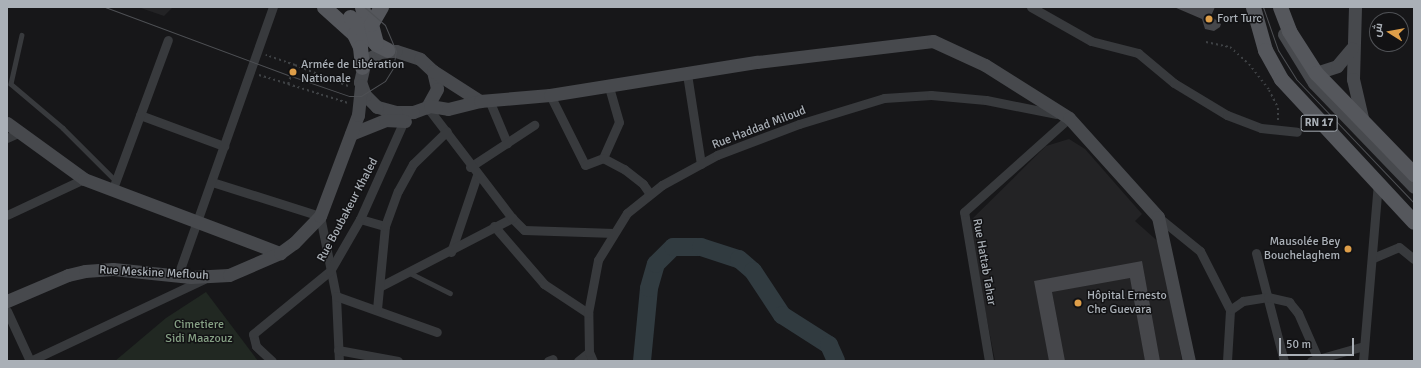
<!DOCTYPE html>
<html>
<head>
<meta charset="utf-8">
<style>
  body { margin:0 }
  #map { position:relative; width:1421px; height:368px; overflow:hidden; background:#171719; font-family:Signika,Cairo,sans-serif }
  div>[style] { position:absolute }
  .built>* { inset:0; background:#232325 }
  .green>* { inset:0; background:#212822 }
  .river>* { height:18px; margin:-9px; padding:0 9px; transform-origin:9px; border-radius:9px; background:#313b40 }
  .building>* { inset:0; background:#46474b }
  .path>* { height:2px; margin-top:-1px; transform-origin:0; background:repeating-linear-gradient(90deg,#3e4144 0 2px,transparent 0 5px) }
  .lane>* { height:4.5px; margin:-2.25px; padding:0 2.25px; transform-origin:2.25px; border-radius:2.25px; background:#383a3d }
  .street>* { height:9px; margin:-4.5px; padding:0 4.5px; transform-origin:4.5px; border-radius:4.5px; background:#383a3d }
  .secondary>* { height:13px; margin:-6.5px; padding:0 6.5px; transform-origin:6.5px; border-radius:6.5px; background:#47494d }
  .primary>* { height:15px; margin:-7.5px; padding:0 7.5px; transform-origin:7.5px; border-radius:7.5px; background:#55575c }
  .tram>* { height:1px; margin:-0.5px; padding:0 0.5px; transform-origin:0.5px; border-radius:0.5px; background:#4e5054 }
  .dots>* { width:11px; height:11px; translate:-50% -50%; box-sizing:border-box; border:2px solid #121214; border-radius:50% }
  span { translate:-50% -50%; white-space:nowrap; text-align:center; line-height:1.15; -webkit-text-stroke:3px #121214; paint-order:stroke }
  .shield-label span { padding:1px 3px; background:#121214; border:1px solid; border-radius:3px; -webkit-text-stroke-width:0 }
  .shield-label { font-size:11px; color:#aab0b7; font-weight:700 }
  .poi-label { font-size:12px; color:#aab0b7 }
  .left { translate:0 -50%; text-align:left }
  .right { translate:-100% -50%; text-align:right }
  .street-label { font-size:12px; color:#aab0b7 }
  .park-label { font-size:12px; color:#85a084 }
  .frame { position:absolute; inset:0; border:8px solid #aab0b7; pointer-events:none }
  .north { position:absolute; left:1369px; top:12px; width:40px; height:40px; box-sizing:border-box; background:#121214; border:1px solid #4f5155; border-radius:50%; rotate:281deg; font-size:11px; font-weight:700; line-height:16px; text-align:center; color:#aab0b7 }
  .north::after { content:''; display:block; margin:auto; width:14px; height:18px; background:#de9e49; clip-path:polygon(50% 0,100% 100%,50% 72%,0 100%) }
  .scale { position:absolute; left:1279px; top:338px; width:75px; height:18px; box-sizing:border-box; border:2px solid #aab0b7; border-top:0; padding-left:5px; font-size:12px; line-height:14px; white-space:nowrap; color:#aab0b7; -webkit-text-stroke:3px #121214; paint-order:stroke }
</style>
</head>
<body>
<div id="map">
  <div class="built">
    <div style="clip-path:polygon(138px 7px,173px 7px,164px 16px)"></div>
    <div style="clip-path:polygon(1069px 139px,1085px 149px,1142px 214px,1135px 221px,1162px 245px,1182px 361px,995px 361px,968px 223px,1046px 146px)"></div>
  </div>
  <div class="green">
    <div style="clip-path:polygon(206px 292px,258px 361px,115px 361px,166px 318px)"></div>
  </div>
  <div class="river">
    <div style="left:642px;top:361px;width:73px;rotate:-84.5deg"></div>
    <div style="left:649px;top:288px;width:25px;rotate:-74deg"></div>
    <div style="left:656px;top:264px;width:24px;rotate:-45deg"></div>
    <div style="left:673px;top:247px;width:28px"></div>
    <div style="left:701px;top:247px;width:40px;rotate:18deg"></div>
    <div style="left:739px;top:259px;width:18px;rotate:41deg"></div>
    <div style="left:753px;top:271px;width:53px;rotate:56.6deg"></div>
    <div style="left:782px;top:315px;width:56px;rotate:32.6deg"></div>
    <div style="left:829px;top:345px;width:17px;rotate:66deg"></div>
  </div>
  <div class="building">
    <div style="clip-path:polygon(1174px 7px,1215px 7px,1211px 16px,1221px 24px,1220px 27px,1214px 31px,1205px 29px,1202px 19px)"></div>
    <div style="clip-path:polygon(1142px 261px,1160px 361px,1145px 361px,1130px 278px,1052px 292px,1065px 361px,1049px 361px,1034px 281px)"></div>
  </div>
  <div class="path">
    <div style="left:1206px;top:42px;width:25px;rotate:12deg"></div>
    <div style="left:1230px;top:47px;width:25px;rotate:42deg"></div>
    <div style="left:1249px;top:64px;width:33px;rotate:52deg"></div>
    <div style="left:1269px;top:90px;width:20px;rotate:63deg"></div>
    <div style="left:1278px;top:108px;width:14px;rotate:90deg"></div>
    <div style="left:295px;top:65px;width:57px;rotate:21.6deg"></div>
    <div style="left:259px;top:75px;width:30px;rotate:17deg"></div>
    <div style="left:288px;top:84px;width:20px;rotate:-70deg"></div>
    <div style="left:295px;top:65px;width:31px;rotate:-161deg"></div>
    <div style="left:288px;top:84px;width:63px;rotate:17.6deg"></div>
  </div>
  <div class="lane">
    <div style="left:22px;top:35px;width:50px;rotate:102.7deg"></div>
    <div style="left:11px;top:84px;width:68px;rotate:40.2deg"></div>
    <div style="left:63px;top:128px;width:75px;rotate:45deg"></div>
    <div style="left:408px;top:272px;width:47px;rotate:26.6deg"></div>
  </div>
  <div class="street">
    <div style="left:1031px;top:7px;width:69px;rotate:29.5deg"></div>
    <div style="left:1091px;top:41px;width:49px;rotate:14.3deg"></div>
    <div style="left:1138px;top:53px;width:47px;rotate:39.8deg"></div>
    <div style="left:1174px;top:83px;width:62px;rotate:31.1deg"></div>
    <div style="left:1227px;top:115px;width:36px;rotate:21deg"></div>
    <div style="left:1261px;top:128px;width:36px;rotate:6deg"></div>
    <div style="left:687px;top:74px;width:91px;rotate:81.2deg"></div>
    <div style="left:550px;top:95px;width:78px;rotate:63.4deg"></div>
    <div style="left:585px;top:165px;width:19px;rotate:-21deg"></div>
    <div style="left:603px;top:158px;width:39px;rotate:-66deg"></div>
    <div style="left:619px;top:122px;width:37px;rotate:-106deg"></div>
    <div style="left:489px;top:100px;width:47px;rotate:67.3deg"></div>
    <div style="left:140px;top:115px;width:90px;rotate:20.3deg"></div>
    <div style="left:7px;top:138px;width:14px;rotate:-25deg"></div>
    <div style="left:603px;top:158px;width:24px;rotate:28deg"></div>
    <div style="left:624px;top:169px;width:24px;rotate:38deg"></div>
    <div style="left:643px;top:184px;width:12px;rotate:55deg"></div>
    <div style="left:470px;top:167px;width:77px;rotate:-33.3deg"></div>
    <div style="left:212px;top:182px;width:113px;rotate:17.5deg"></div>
    <div style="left:320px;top:216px;width:82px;rotate:78.7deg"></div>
    <div style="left:336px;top:296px;width:65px;rotate:87.4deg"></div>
    <div style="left:112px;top:191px;width:161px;rotate:-69.7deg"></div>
    <div style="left:7px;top:215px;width:85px;rotate:-25.1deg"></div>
    <div style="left:1158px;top:217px;width:54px;rotate:39deg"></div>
    <div style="left:1200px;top:251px;width:66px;rotate:63deg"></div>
    <div style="left:512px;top:218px;width:17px;rotate:45deg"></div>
    <div style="left:524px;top:230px;width:90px;rotate:1.9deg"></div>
    <div style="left:360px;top:219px;width:26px;rotate:16deg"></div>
    <div style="left:494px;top:226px;width:77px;rotate:49.2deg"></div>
    <div style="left:544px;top:284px;width:53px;rotate:33.4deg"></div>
    <div style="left:451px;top:252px;width:81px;rotate:-71.3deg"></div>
    <div style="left:1256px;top:253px;width:112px;rotate:75.5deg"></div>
    <div style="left:1373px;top:258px;width:28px;rotate:-23deg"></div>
    <div style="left:1399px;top:247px;width:19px;rotate:39deg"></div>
    <div style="left:178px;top:275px;width:284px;rotate:-70.5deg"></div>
    <div style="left:381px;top:286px;width:148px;rotate:-27.4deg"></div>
    <div style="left:512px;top:218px;width:140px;rotate:-127.4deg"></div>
    <div style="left:336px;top:296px;width:107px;rotate:19.6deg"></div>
    <div style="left:377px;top:309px;width:83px;rotate:-84.5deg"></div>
    <div style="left:385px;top:226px;width:37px;rotate:-70deg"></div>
    <div style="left:398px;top:191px;width:31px;rotate:-61deg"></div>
    <div style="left:413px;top:164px;width:47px;rotate:-44.1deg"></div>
    <div style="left:7px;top:311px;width:55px;rotate:65.3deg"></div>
    <div style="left:338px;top:350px;width:61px;rotate:10.4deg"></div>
    <div style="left:30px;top:361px;width:192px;rotate:-25.2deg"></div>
    <div style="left:272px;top:361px;width:22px;rotate:-137deg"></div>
    <div style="left:256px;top:346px;width:12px;rotate:-104deg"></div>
    <div style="left:253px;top:334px;width:99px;rotate:-39.3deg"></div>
    <div style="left:330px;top:271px;width:60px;rotate:-60deg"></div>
    <div style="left:360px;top:219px;width:113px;rotate:-65.9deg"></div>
    <div style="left:548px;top:361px;width:5px;rotate:-22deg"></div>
    <div style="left:578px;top:361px;width:14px;rotate:-39deg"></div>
    <div style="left:593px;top:361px;width:10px;rotate:-114deg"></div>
    <div style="left:589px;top:352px;width:39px;rotate:-91deg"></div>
    <div style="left:588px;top:313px;width:54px;rotate:-79.3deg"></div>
    <div style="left:598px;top:260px;width:55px;rotate:-58.3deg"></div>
    <div style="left:627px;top:213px;width:45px;rotate:-38.7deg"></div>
    <div style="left:662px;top:185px;width:63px;rotate:-28.6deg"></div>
    <div style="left:717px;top:155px;width:88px;rotate:-20.7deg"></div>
    <div style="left:799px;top:124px;width:89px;rotate:-17deg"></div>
    <div style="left:884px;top:98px;width:47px;rotate:-3.7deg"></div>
    <div style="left:931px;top:95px;width:55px;rotate:5.2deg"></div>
    <div style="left:986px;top:100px;width:71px;rotate:11.3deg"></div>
    <div style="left:989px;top:361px;width:151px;rotate:-99.5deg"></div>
    <div style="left:964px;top:212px;width:141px;rotate:-41.8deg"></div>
    <div style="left:1227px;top:361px;width:51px;rotate:-86.6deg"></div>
    <div style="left:1230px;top:310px;width:16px;rotate:-35deg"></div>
    <div style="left:1243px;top:301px;width:25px;rotate:-9deg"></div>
    <div style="left:1268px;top:297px;width:22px;rotate:13deg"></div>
    <div style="left:1289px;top:302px;width:14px;rotate:51deg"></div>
    <div style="left:1298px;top:313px;width:52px;rotate:66.4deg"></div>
    <div style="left:1311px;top:361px;width:55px;rotate:-15.8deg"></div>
    <div style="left:1363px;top:361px;width:178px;rotate:-85.2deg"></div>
  </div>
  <div class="secondary">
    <div style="left:1355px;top:7px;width:72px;rotate:91.6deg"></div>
    <div style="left:1353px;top:79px;width:44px;rotate:76.9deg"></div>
    <div style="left:1284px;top:34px;width:57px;rotate:58.5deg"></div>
    <div style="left:1314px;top:83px;width:144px;rotate:46.1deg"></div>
    <div style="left:396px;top:51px;width:25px;rotate:18deg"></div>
    <div style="left:420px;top:59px;width:18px;rotate:43deg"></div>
    <div style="left:433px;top:71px;width:18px;rotate:77deg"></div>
    <div style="left:437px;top:89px;width:21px;rotate:119deg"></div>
    <div style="left:427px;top:107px;width:15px;rotate:160deg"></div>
    <div style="left:413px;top:112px;width:17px;rotate:180deg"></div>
    <div style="left:396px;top:112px;width:20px;rotate:-165deg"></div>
    <div style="left:377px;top:107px;width:17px;rotate:-135deg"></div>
    <div style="left:365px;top:95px;width:14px;rotate:-111deg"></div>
    <div style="left:360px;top:82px;width:22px;rotate:-77deg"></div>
    <div style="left:365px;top:61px;width:17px;rotate:-31deg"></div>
    <div style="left:380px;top:52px;width:16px;rotate:-4deg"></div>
    <div style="left:433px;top:71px;width:56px;rotate:32.6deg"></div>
    <div style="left:1316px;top:73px;width:22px;rotate:-18deg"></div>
    <div style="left:1337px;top:66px;width:23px;rotate:-50deg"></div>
    <div style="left:430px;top:106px;width:18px;rotate:9deg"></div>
    <div style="left:448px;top:109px;width:33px;rotate:-14deg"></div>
    <div style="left:480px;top:101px;width:70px;rotate:-4.9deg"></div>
    <div style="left:550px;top:95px;width:210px;rotate:-9.1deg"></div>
    <div style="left:757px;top:62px;width:177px;rotate:-6.8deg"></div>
    <div style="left:933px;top:41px;width:57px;rotate:24.8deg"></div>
    <div style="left:985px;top:65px;width:99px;rotate:32.2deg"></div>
    <div style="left:1069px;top:118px;width:133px;rotate:48deg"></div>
    <div style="left:1158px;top:217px;width:147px;rotate:77.9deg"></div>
    <div style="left:7px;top:123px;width:95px;rotate:36deg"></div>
    <div style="left:84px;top:179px;width:210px;rotate:20.7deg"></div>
    <div style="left:351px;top:134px;width:37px;rotate:-22deg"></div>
    <div style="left:385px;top:120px;width:20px;rotate:3deg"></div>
    <div style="left:7px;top:301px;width:66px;rotate:-23.1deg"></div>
    <div style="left:68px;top:275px;width:17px;rotate:-13deg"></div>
    <div style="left:85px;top:271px;width:28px;rotate:-4deg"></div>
    <div style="left:113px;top:269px;width:78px;rotate:5.9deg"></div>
    <div style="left:191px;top:277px;width:38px;rotate:-3deg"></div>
    <div style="left:229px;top:275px;width:56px;rotate:-23.3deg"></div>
    <div style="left:280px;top:253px;width:17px;rotate:-36deg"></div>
    <div style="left:294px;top:243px;width:37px;rotate:-46deg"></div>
    <div style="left:320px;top:216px;width:108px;rotate:-69.4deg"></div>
    <div style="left:358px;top:115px;width:30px;rotate:-84deg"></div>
  </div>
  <div class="primary">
    <div style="left:324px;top:7px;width:40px;rotate:42deg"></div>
    <div style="left:354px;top:34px;width:14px;rotate:65deg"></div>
    <div style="left:360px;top:47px;width:20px;rotate:84deg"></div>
    <div style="left:362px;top:7px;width:28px;rotate:75deg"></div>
    <div style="left:1253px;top:7px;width:45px;rotate:74.4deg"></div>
    <div style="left:1265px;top:50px;width:33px;rotate:61deg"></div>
    <div style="left:1281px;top:79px;width:195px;rotate:47.1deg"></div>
    <div style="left:1280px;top:7px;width:26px;rotate:69deg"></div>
    <div style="left:1289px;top:31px;width:50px;rotate:57.3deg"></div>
    <div style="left:1316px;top:73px;width:141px;rotate:45.9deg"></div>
    <div style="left:350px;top:17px;width:37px;rotate:46deg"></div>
    <div style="left:376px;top:44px;width:13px;rotate:27deg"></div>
    <div style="left:376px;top:43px;width:20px;rotate:-105deg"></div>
    <div style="left:371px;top:24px;width:20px;rotate:-60deg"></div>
  </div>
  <div class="tram">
    <div style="left:105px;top:7px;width:198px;rotate:20.4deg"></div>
    <div style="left:291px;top:76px;width:61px;rotate:19deg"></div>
    <div style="left:349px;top:96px;width:12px"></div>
    <div style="left:361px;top:96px;width:28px;rotate:-32deg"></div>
    <div style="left:385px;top:81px;width:15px;rotate:-58deg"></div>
    <div style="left:393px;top:68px;width:17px;rotate:-80deg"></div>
    <div style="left:396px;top:51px;width:28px;rotate:-113deg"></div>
    <div style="left:385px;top:25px;width:28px;rotate:-139deg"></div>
    <div style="left:1263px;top:7px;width:46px;rotate:70.8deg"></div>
    <div style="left:1278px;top:50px;width:34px;rotate:58deg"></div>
    <div style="left:1296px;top:79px;width:171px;rotate:46.4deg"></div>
  </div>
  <div class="dots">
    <div style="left:1209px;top:19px;background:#de9e49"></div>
    <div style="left:293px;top:72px;background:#de9e49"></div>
    <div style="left:1348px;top:249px;background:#de9e49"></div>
    <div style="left:1078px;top:303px;background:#de9e49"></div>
  </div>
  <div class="shield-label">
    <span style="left:1319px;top:123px">RN 17</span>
  </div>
  <div class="poi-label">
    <span class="left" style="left:1217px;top:19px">Fort Turc</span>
    <span class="left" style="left:301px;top:72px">Armée de Libération<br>Nationale</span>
    <span class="right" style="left:1340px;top:249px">Mausolée Bey<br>Bouchelaghem</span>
    <span class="left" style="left:1087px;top:303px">Hôpital Ernesto<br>Che Guevara</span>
  </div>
  <div class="street-label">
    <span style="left:759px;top:128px;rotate:-21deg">Rue Haddad Miloud</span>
    <span style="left:348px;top:210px;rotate:-62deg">Rue Boubakeur Khaled</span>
    <span style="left:984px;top:262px;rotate:80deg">Rue Hattab Tahar</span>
    <span style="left:154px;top:273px;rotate:3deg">Rue Meskine Meflouh</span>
  </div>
  <div class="park-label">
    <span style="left:199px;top:332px">Cimetiere<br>Sidi Maazouz</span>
  </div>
  <div class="frame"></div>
  <div class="north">ش</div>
  <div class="scale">50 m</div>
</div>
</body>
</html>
